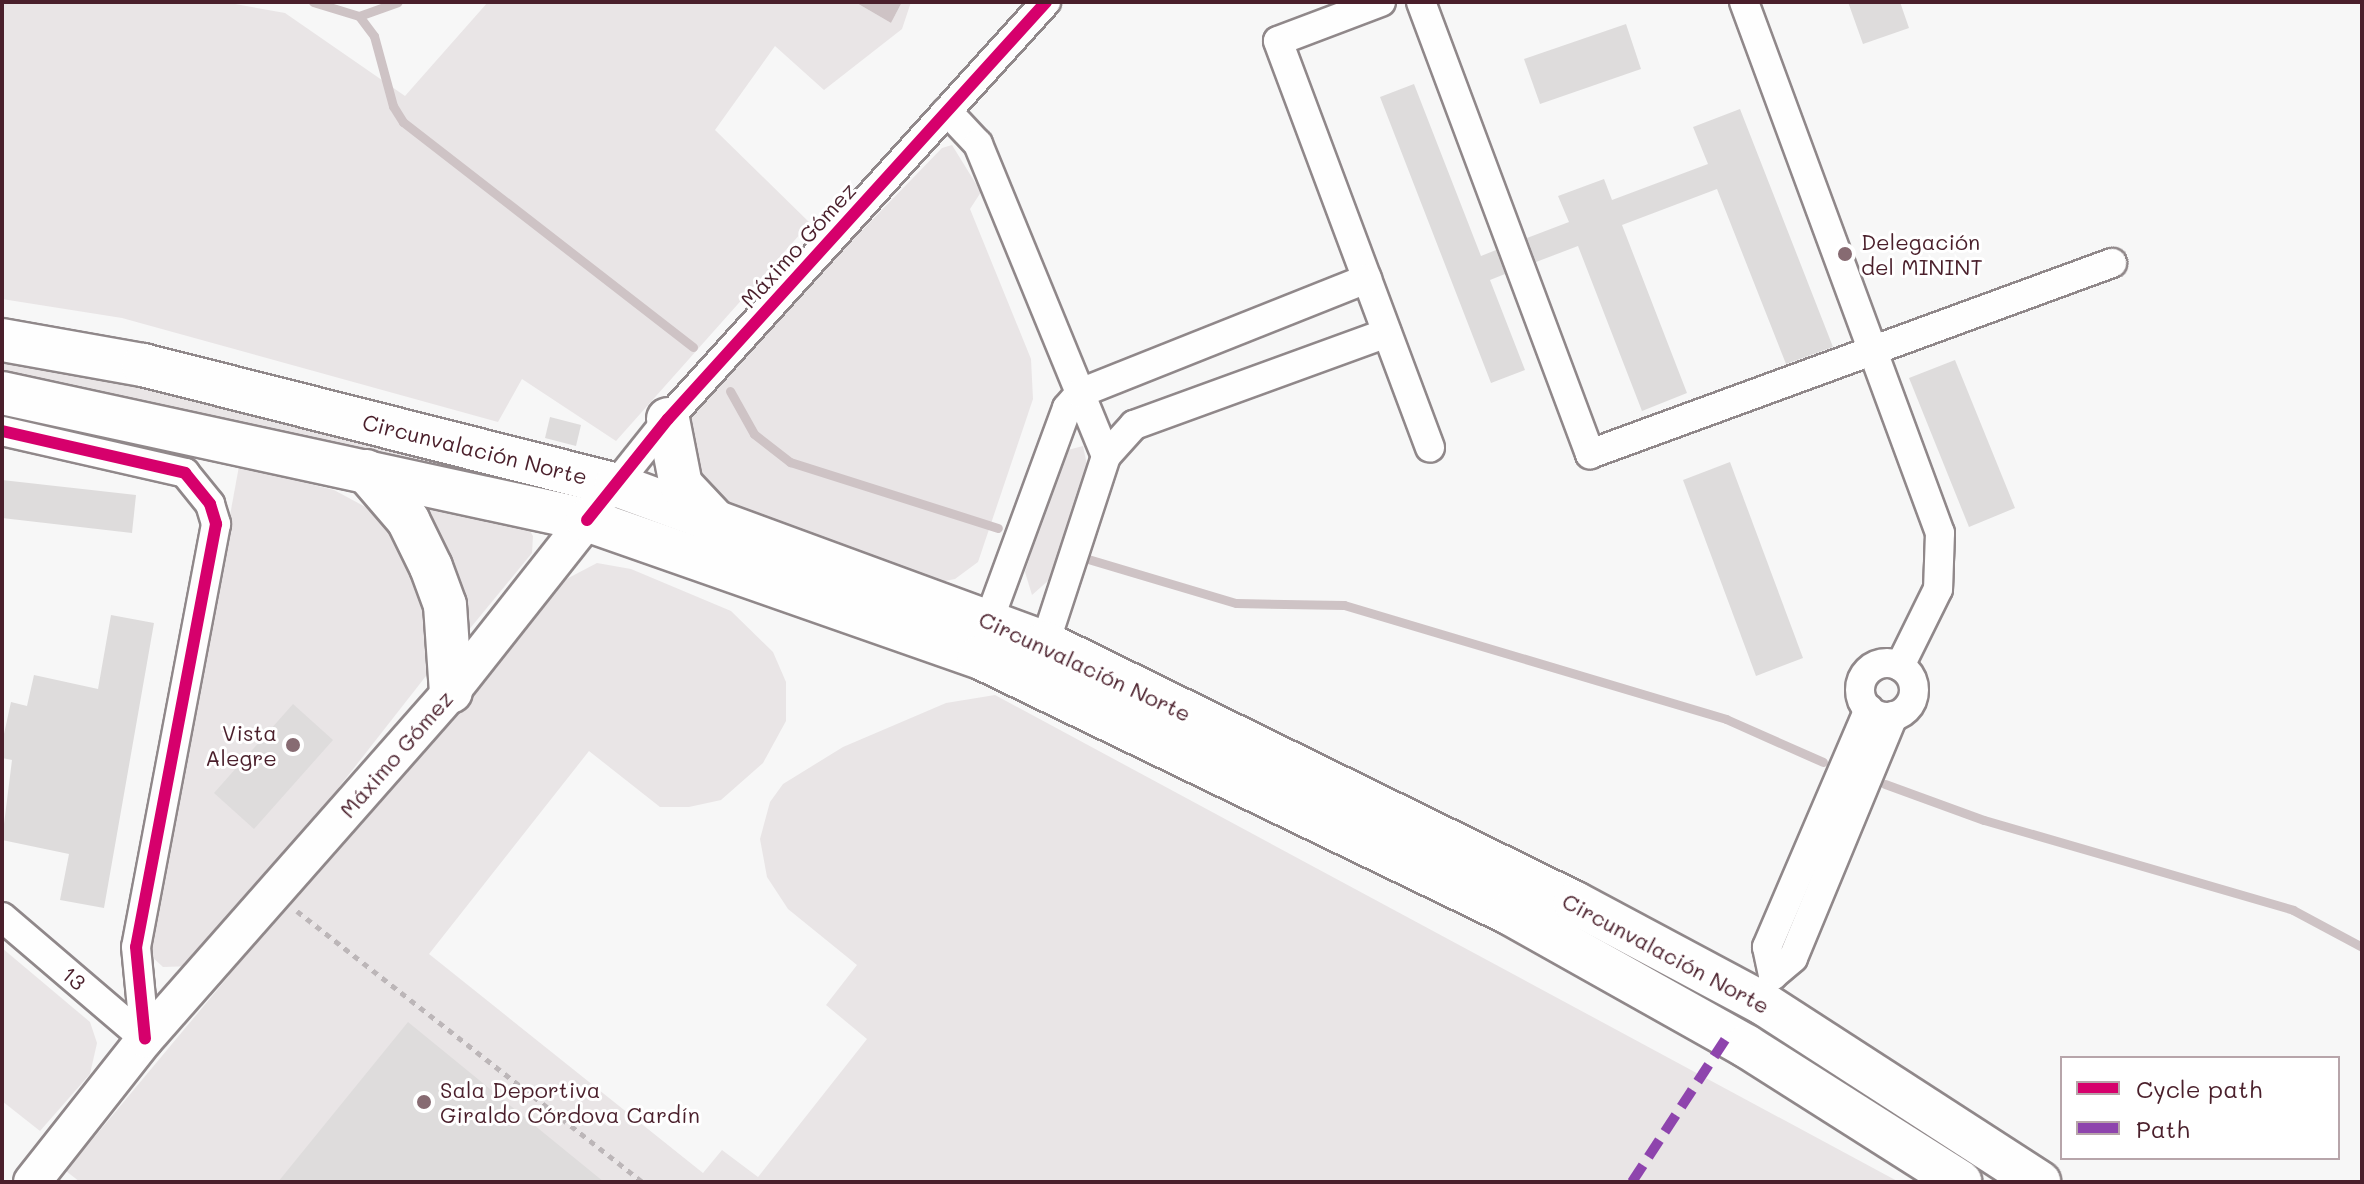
<!DOCTYPE html>
<html>
<head>
<meta charset="utf-8">
<style>
  body { margin:0 }
  #map { position:relative; width:2364px; height:1184px; overflow:hidden; background:#f7f7f7; font-family:Mali,sans-serif }
  div>[style] { position:absolute }
  .green>* { inset:0; background:#e9e5e6 }
  .water>* { inset:0; background:#cec3c5 }
  .stream>* { height:9px; margin:-4.5px; padding:0 4.5px; transform-origin:4.5px; border-radius:4.5px; background:#cec3c5 }
  .building>* { inset:0; background:#dedcdc }
  .path>* { height:5px; margin-top:-2.5px; transform-origin:0; background:repeating-linear-gradient(90deg,#bcb6b8 0 6px,transparent 0 12px) }
  .roads { filter:drop-shadow(2px 0 #90888a) drop-shadow(-2px 0 #90888a) drop-shadow(0 2px #90888a) drop-shadow(0 -2px #90888a) }
  .minor>* { height:28px; margin:-14px; padding:0 14px; transform-origin:14px; border-radius:14px; background:#fefefe }
  .minor>.ring { margin:-14px; padding:0; box-sizing:content-box; background:none; border:28px solid #fefefe; border-radius:50% }
  .major>* { height:36px; margin:-18px; padding:0 18px; transform-origin:18px; border-radius:18px; background:#fefefe }
  .highway>* { height:42px; margin:-21px; padding:0 21px; transform-origin:21px; border-radius:21px; background:#fefefe }
  .quiet>* { height:10px; margin-top:-5px; transform-origin:0; background:repeating-linear-gradient(90deg,#8e44ad 0 20px,transparent 0 30px) }
  .cycleway>* { height:12px; margin:-6px; padding:0 6px; transform-origin:6px; border-radius:6px; background:#d6006c }
  .dots>* { width:22px; height:22px; translate:-50% -50%; box-sizing:border-box; border:4px solid #fff; border-radius:50% }
  span { translate:-50% -50%; white-space:nowrap; text-align:center; line-height:1.15; -webkit-text-stroke:6px #fff; paint-order:stroke }
  .poi-label { font-size:22px; color:#4a1f2b }
  .left { translate:0 -50%; text-align:left }
  .right { translate:-100% -50%; text-align:right }
  .street-label { font-size:22px; color:#4a1f2b }
  .frame { position:absolute; inset:0; border:4px solid #4a1f2b; pointer-events:none }
  .legend { position:absolute; left:2060px; top:1056px; width:280px; height:104px; box-sizing:border-box; background:#fff; border:2px solid #b7a5aa; margin:0; padding:10px 14px; list-style:none; font-size:24px; color:#4a1f2b }
  .legend li { display:flex; align-items:center; gap:16px; height:40px }
  .legend b { width:40px; border:2px solid #b7a5aa }
</style>
</head>
<body>
<div id="map">
  <div class="green">
    <div style="clip-path:polygon(2px 2px,224px 2px,285px 13px,405px 96px,488px 2px,855px 2px,891px 23px,902px 2px,911px 2px,902px 29px,824px 90px,775px 46px,715px 130px,810px 223px,616px 441px,522px 379px,498px 422px,122px 318px,2px 299px)"></div>
    <div style="clip-path:polygon(952px 145px,981px 192px,970px 209px,1031px 359px,1033px 399px,978px 562px,955px 579px,935px 583px,703px 494px,679px 419px,942px 148px)"></div>
    <div style="clip-path:polygon(2px 358px,171px 393px,533px 485px,531px 488px,2px 375px)"></div>
    <div style="clip-path:polygon(1083px 446px,1087px 465px,1050px 579px,1032px 595px,1025px 572px,1064px 451px)"></div>
    <div style="clip-path:polygon(239px 466px,334px 490px,373px 511px,407px 548px,433px 638px,426px 676px,249px 902px,194px 966px,163px 967px,150px 955px)"></div>
    <div style="clip-path:polygon(405px 499px,527px 526px,533px 536px,532px 553px,463px 637px)"></div>
    <div style="clip-path:polygon(597px 563px,631px 569px,731px 611px,773px 652px,786px 682px,786px 721px,763px 763px,721px 800px,689px 807px,660px 807px,589px 751px,429px 954px,703px 1173px,722px 1150px,758px 1177px,867px 1039px,826px 1005px,857px 965px,788px 909px,767px 877px,760px 839px,770px 802px,783px 784px,843px 747px,946px 703px,995px 695px,1899px 1182px,80px 1182px,66px 1171px,555px 585px)"></div>
    <div style="clip-path:polygon(2px 948px,90px 1022px,97px 1043px,90px 1074px,40px 1131px,2px 1101px)"></div>
  </div>
  <div class="water">
    <div style="clip-path:polygon(855px 2px,902px 2px,891px 23px)"></div>
  </div>
  <div class="stream">
    <div style="left:313px;top:2px;width:48px;rotate:16.9deg"></div>
    <div style="left:359px;top:16px;width:41px;rotate:-19.7deg"></div>
    <div style="left:359px;top:16px;width:25px;rotate:53deg"></div>
    <div style="left:374px;top:36px;width:73px;rotate:74.8deg"></div>
    <div style="left:393px;top:106px;width:19px;rotate:58deg"></div>
    <div style="left:403px;top:122px;width:367px;rotate:37.8deg"></div>
    <div style="left:730px;top:391px;width:49px;rotate:60.8deg"></div>
    <div style="left:754px;top:434px;width:46px;rotate:37.9deg"></div>
    <div style="left:790px;top:462px;width:218px;rotate:17.6deg"></div>
    <div style="left:1088px;top:559px;width:154px;rotate:16.6deg"></div>
    <div style="left:1236px;top:603px;width:108px;rotate:1.1deg"></div>
    <div style="left:1344px;top:605px;width:399px;rotate:16.6deg"></div>
    <div style="left:1726px;top:719px;width:106px;rotate:23.9deg"></div>
    <div style="left:1885px;top:784px;width:105px;rotate:20deg"></div>
    <div style="left:1984px;top:820px;width:322px;rotate:16.2deg"></div>
    <div style="left:2293px;top:910px;width:78px;rotate:28.2deg"></div>
  </div>
  <div class="building">
    <div style="clip-path:polygon(1848px 2px,1900px 2px,1909px 28px,1863px 44px)"></div>
    <div style="clip-path:polygon(1626px 24px,1641px 69px,1540px 104px,1524px 59px)"></div>
    <div style="clip-path:polygon(1414px 84px,1481px 256px,1496px 250px,1505px 274px,1490px 280px,1525px 370px,1491px 383px,1380px 97px)"></div>
    <div style="clip-path:polygon(1740px 109px,1833px 347px,1786px 364px,1717px 189px,1622px 225px,1687px 393px,1642px 411px,1578px 246px,1536px 262px,1527px 238px,1569px 222px,1558px 196px,1604px 179px,1612px 200px,1708px 164px,1693px 127px)"></div>
    <div style="clip-path:polygon(1955px 360px,2015px 508px,1969px 527px,1909px 378px)"></div>
    <div style="clip-path:polygon(550px 417px,581px 425px,576px 446px,545px 438px)"></div>
    <div style="clip-path:polygon(1730px 462px,1803px 658px,1756px 676px,1683px 480px)"></div>
    <div style="clip-path:polygon(2px 480px,136px 495px,132px 533px,2px 518px)"></div>
    <div style="clip-path:polygon(111px 615px,154px 623px,104px 908px,60px 900px,69px 854px,2px 840px,12px 760px,2px 758px,2px 743px,11px 702px,27px 706px,34px 675px,98px 689px)"></div>
    <div style="clip-path:polygon(293px 704px,333px 740px,254px 829px,214px 793px)"></div>
    <div style="clip-path:polygon(408px 1022px,604px 1182px,278px 1182px)"></div>
  </div>
  <div class="path">
    <div style="left:297px;top:911px;width:439px;rotate:38.1deg"></div>
  </div>
  <div class="roads">
    <div class="minor">
      <div style="left:1381px;top:2px;width:110px;rotate:159.3deg"></div>
      <div style="left:1278px;top:41px;width:434px;rotate:69.5deg"></div>
      <div style="left:1421px;top:2px;width:483px;rotate:69.5deg"></div>
      <div style="left:1590px;top:454px;width:556px;rotate:-20.1deg"></div>
      <div style="left:1744px;top:2px;width:566px;rotate:69.74deg"></div>
      <div style="left:1940px;top:533px;width:56px;rotate:92deg"></div>
      <div style="left:1938px;top:589px;width:86px;rotate:116.3deg"></div>
      <div style="left:947px;top:111px;width:45px;rotate:46.8deg"></div>
      <div style="left:978px;top:144px;width:337px;rotate:67.7deg"></div>
      <div style="left:2px;top:431px;width:188px;rotate:12.9deg"></div>
      <div style="left:185px;top:473px;width:40px;rotate:51deg"></div>
      <div style="left:210px;top:504px;width:21px;rotate:73deg"></div>
      <div style="left:216px;top:524px;width:430px;rotate:100.7deg"></div>
      <div style="left:136px;top:947px;width:92px;rotate:84.4deg"></div>
      <div style="left:605px;top:498px;width:101px;rotate:-51.4deg"></div>
      <div style="left:668px;top:419px;width:563px;rotate:-47.81deg"></div>
      <div style="left:989px;top:620px;width:226px;rotate:-69.8deg"></div>
      <div style="left:1067px;top:408px;width:20px;rotate:-49deg"></div>
      <div style="left:1080px;top:393px;width:309px;rotate:-21.7deg"></div>
      <div style="left:1045px;top:643px;width:197px;rotate:-71.9deg"></div>
      <div style="left:1106px;top:456px;width:42px;rotate:-47.9deg"></div>
      <div style="left:1134px;top:425px;width:269px;rotate:-20deg"></div>
      <div class="ring" style="left:1860px;top:663px;width:26px;height:26px"></div>
      <div style="left:1869px;top:709px;width:259px;rotate:113.2deg"></div>
      <div style="left:1767px;top:947px;width:29px;rotate:78deg"></div>
      <div style="left:1773px;top:975px;width:26px;rotate:-40deg"></div>
      <div style="left:1793px;top:958px;width:262px;rotate:-67.5deg"></div>
      <div style="left:2px;top:917px;width:188px;rotate:40.5deg"></div>
    </div>
    <div class="major">
      <div style="left:32px;top:1182px;width:182px;rotate:-51.7deg"></div>
      <div style="left:145px;top:1039px;width:463px;rotate:-48.6deg"></div>
      <div style="left:451px;top:692px;width:219px;rotate:-51.7deg"></div>
    </div>
    <div class="highway">
      <div style="left:2px;top:340px;width:143px;rotate:10.1deg"></div>
      <div style="left:143px;top:365px;width:488px;rotate:14.2deg"></div>
      <div style="left:616px;top:485px;width:457px;rotate:20.2deg"></div>
      <div style="left:1045px;top:643px;width:590px;rotate:26.13deg"></div>
      <div style="left:1575px;top:903px;width:214px;rotate:28.1deg"></div>
      <div style="left:1764px;top:1004px;width:328px;rotate:32.9deg"></div>
      <div style="left:2px;top:393px;width:599px;rotate:12.25deg"></div>
      <div style="left:587px;top:520px;width:415px;rotate:19.3deg"></div>
      <div style="left:979px;top:657px;width:589px;rotate:25.78deg"></div>
      <div style="left:1509px;top:913px;width:272px;rotate:29.3deg"></div>
      <div style="left:1746px;top:1046px;width:254px;rotate:32.4deg"></div>
      <div style="left:668px;top:419px;width:67px;rotate:78.9deg"></div>
      <div style="left:681px;top:485px;width:47px;rotate:46.7deg"></div>
      <div style="left:366px;top:471px;width:65px;rotate:49.4deg"></div>
      <div style="left:408px;top:520px;width:52px;rotate:63.9deg"></div>
      <div style="left:431px;top:567px;width:40px;rotate:69.8deg"></div>
      <div style="left:445px;top:605px;width:87px;rotate:86.1deg"></div>
    </div>
  </div>
  <div class="quiet">
    <div style="left:1632px;top:1182px;width:173px;rotate:-56.8deg"></div>
  </div>
  <div class="cycleway">
    <div style="left:2px;top:431px;width:188px;rotate:12.9deg"></div>
    <div style="left:185px;top:473px;width:40px;rotate:51deg"></div>
    <div style="left:210px;top:504px;width:21px;rotate:73deg"></div>
    <div style="left:216px;top:524px;width:430px;rotate:100.7deg"></div>
    <div style="left:136px;top:947px;width:92px;rotate:84.4deg"></div>
    <div style="left:587px;top:520px;width:129px;rotate:-51.3deg"></div>
    <div style="left:668px;top:419px;width:563px;rotate:-47.81deg"></div>
  </div>
  <div class="dots">
    <div style="left:1845px;top:254px;background:#876b72"></div>
    <div style="left:293px;top:745px;background:#876b72"></div>
    <div style="left:424px;top:1102px;background:#876b72"></div>
  </div>
  <div class="poi-label">
    <span class="left" style="left:1861px;top:254px">Delegación<br>del MININT</span>
    <span class="right" style="left:277px;top:745px">Vista<br>Alegre</span>
    <span class="left" style="left:440px;top:1102px">Sala Deportiva<br>Giraldo Córdova Cardín</span>
  </div>
  <div class="street-label">
    <span style="left:798px;top:245px;rotate:-48deg">Máximo Gómez</span>
    <span style="left:475px;top:449px;rotate:14deg">Circunvalación Norte</span>
    <span style="left:1085px;top:666px;rotate:25deg">Circunvalación Norte</span>
    <span style="left:396px;top:754px;rotate:-49deg">Máximo Gómez</span>
    <span style="left:1666px;top:953px;rotate:28deg">Circunvalación Norte</span>
    <span style="left:74px;top:978px;rotate:40deg">13</span>
  </div>
  <div class="frame"></div>
  <ul class="legend">
  <li><b style="height:10px;background:#d6006c"></b>Cycle path</li>
  <li><b style="height:10px;background:#8e44ad"></b>Path</li>
  </ul>
</div>
</body>
</html>
